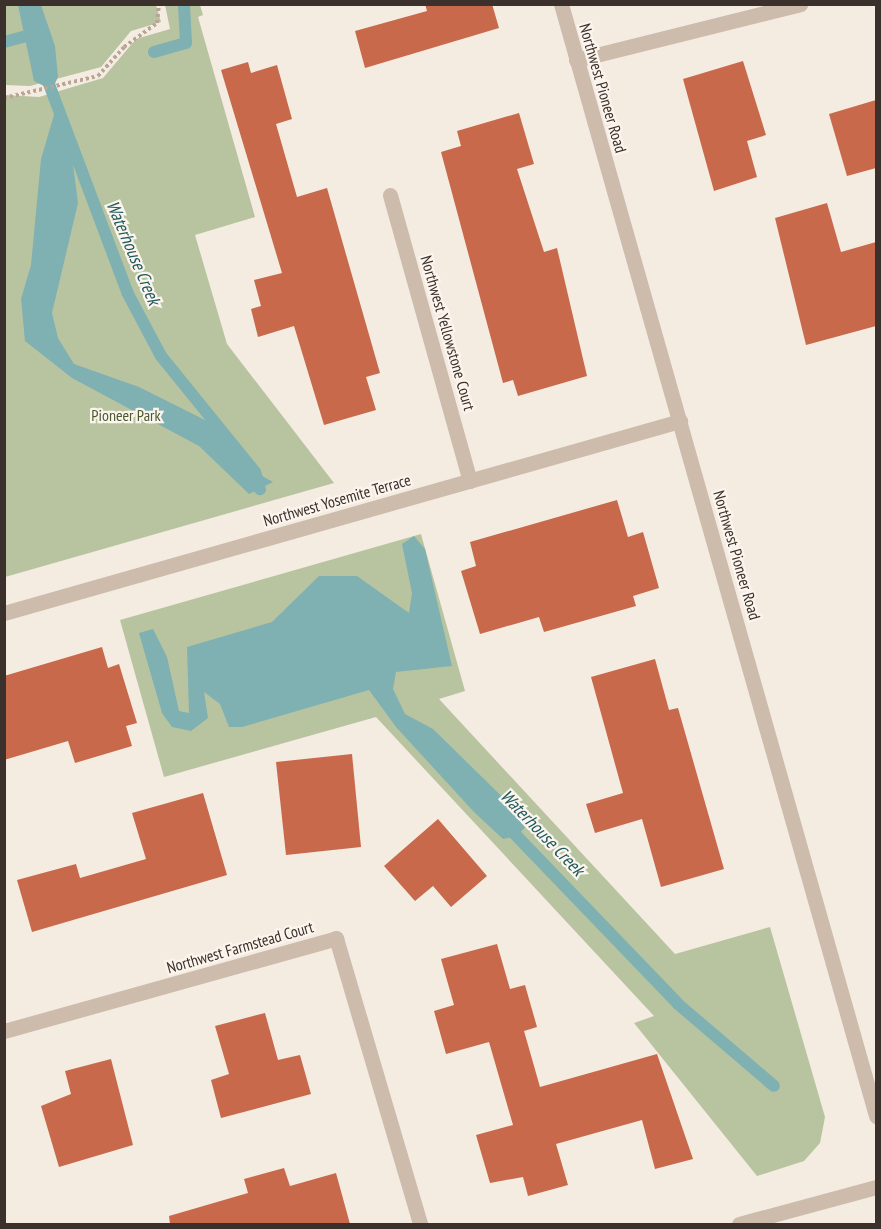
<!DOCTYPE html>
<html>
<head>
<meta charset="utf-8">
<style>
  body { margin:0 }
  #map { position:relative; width:881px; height:1229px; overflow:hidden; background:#f4ebe1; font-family:"PT Sans Narrow",sans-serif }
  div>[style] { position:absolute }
  .green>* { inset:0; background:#b8c4a0 }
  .water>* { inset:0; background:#7fb0b2 }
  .stream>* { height:12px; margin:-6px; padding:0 6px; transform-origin:6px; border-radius:6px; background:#7fb0b2 }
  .building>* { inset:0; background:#c8694b }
  .path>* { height:4px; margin-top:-2px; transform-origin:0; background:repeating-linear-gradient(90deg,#b9a596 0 3px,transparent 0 6px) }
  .minor>* { height:15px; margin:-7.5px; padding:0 7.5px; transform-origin:7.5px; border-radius:7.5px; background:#cdbbac }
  span { translate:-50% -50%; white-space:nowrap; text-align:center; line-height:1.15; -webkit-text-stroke:4.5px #fbf5ee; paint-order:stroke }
  .street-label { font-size:16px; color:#3b302b }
  .park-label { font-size:16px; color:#4a5a2e }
  .water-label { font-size:18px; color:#1f5a5e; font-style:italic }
  .frame { position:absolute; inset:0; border:6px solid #3b302b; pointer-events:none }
</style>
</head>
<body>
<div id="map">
  <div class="green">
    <div style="clip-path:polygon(4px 5px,156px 5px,161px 22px,131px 31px,101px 67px,30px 86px,5px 85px)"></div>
    <div style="clip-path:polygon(165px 5px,200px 5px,203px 15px,198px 17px,255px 217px,195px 235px,227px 344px,334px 483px,5px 577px,5px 95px,39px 97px,103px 78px,136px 39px,170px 29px)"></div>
    <div style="clip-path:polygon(421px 534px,465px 691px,439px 699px,675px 954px,770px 927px,825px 1117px,820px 1143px,804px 1161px,757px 1176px,634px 1023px,654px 1016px,376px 717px,164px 777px,120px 620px)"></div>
  </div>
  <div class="water">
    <div style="clip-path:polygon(18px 5px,41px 5px,55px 46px,58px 77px,52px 90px,34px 81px)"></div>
    <div style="clip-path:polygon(56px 108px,72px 157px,78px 203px,52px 313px,58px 338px,74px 364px,139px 387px,207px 421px,255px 472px,273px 482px,249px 494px,199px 446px,72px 378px,25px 341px,21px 299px,31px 265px,41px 159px)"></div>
    <div style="clip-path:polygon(414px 536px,425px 549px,452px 666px,396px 672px,393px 689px,405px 714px,433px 729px,529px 823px,517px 836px,503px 839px,474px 812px,396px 727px,369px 690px,242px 727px,229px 727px,220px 704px,204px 692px,208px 718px,191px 731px,172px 727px,162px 713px,139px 633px,153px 629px,167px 657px,179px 711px,189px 713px,187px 647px,272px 622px,319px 576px,357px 576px,409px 613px,412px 593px,402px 544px)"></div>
  </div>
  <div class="stream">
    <div style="left:4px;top:42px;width:31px;rotate:-15deg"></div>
    <div style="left:154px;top:52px;width:33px;rotate:-16deg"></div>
    <div style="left:186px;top:43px;width:39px;rotate:-93deg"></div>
    <div style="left:46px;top:76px;width:231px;rotate:69.4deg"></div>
    <div style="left:127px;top:292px;width:72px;rotate:62deg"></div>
    <div style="left:161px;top:356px;width:149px;rotate:51deg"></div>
    <div style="left:255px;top:472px;width:18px;rotate:74deg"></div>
    <div style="left:507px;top:826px;width:247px;rotate:46.1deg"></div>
    <div style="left:678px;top:1004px;width:126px;rotate:40.5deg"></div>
  </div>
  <div class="building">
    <div style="clip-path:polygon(425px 4px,492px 4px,499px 28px,365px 68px,355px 31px,427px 11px)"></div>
    <div style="clip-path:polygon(743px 61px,766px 135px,747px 141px,757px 177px,714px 191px,683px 79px)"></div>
    <div style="clip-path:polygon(248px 62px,251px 73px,277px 65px,292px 119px,276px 124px,297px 197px,327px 188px,380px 373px,366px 377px,376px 410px,324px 425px,294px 326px,258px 337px,251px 309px,261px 306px,254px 280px,282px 273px,221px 70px)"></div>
    <div style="clip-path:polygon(876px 100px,876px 168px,847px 176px,829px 114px)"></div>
    <div style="clip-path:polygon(519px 113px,534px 164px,517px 169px,544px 252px,557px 248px,587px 376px,518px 396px,513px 380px,503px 383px,441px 152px,461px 146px,457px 131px)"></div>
    <div style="clip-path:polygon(827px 203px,841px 252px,876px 242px,876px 326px,806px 345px,775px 218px)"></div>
    <div style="clip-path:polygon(617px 500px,628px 537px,643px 532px,659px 588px,633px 596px,636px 606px,544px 632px,539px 617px,480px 634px,461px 571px,476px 566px,470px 542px)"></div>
    <div style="clip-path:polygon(102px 647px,108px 668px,119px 664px,137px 723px,126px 726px,132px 746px,75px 763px,68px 741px,4px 760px,4px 676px)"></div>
    <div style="clip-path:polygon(655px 659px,669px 710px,678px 708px,724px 869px,661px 887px,642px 819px,595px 833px,586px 804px,623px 793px,591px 677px)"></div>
    <div style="clip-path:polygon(352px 754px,361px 847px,286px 855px,276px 762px)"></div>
    <div style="clip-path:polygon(203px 793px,227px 875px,32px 932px,17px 880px,76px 864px,80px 878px,146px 859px,132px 813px)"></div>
    <div style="clip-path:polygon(438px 819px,487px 876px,451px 907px,433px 886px,415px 901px,384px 866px)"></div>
    <div style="clip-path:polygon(497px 944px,510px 989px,525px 985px,537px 1027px,524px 1031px,540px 1087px,657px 1054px,693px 1159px,655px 1169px,642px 1120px,556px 1144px,568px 1185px,528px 1196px,523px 1177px,490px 1183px,476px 1135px,513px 1125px,489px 1042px,446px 1054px,434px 1011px,454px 1005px,441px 959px)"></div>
    <div style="clip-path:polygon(265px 1013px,278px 1060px,300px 1055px,311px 1094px,221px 1118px,211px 1080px,229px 1074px,215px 1026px)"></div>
    <div style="clip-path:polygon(111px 1059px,133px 1145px,59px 1167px,41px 1106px,71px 1094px,65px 1071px)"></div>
    <div style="clip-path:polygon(284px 1168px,290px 1186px,336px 1173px,350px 1224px,170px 1224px,169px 1216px,248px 1193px,244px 1179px)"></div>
  </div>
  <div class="path">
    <div style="left:4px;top:98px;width:97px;rotate:-13.2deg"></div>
    <div style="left:98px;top:76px;width:39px;rotate:-48deg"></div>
    <div style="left:124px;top:47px;width:41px;rotate:-36deg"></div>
    <div style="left:157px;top:23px;width:19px;rotate:-84deg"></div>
  </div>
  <div class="minor">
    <div style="left:561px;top:4px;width:1156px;rotate:74.18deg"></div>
    <div style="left:576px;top:60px;width:231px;rotate:-14deg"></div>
    <div style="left:390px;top:195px;width:297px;rotate:74.4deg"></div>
    <div style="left:4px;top:613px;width:703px;rotate:-15.86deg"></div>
    <div style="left:4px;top:1031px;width:345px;rotate:-15.6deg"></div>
    <div style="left:336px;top:938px;width:298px;rotate:73.6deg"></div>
    <div style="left:739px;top:1224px;width:142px;rotate:-15.1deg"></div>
  </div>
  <div class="street-label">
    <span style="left:603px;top:88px;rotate:74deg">Northwest Pioneer Road</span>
    <span style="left:448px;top:333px;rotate:74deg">Northwest Yellowstone Court</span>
    <span style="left:337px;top:500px;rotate:-16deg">Northwest Yosemite Terrace</span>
    <span style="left:737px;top:555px;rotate:74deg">Northwest Pioneer Road</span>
    <span style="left:240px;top:947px;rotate:-16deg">Northwest Farmstead Court</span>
  </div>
  <div class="park-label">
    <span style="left:126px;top:415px">Pioneer Park</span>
  </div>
  <div class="water-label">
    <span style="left:133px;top:253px;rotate:67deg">Waterhouse Creek</span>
    <span style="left:542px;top:833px;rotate:46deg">Waterhouse Creek</span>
  </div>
  <div class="frame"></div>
</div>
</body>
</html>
